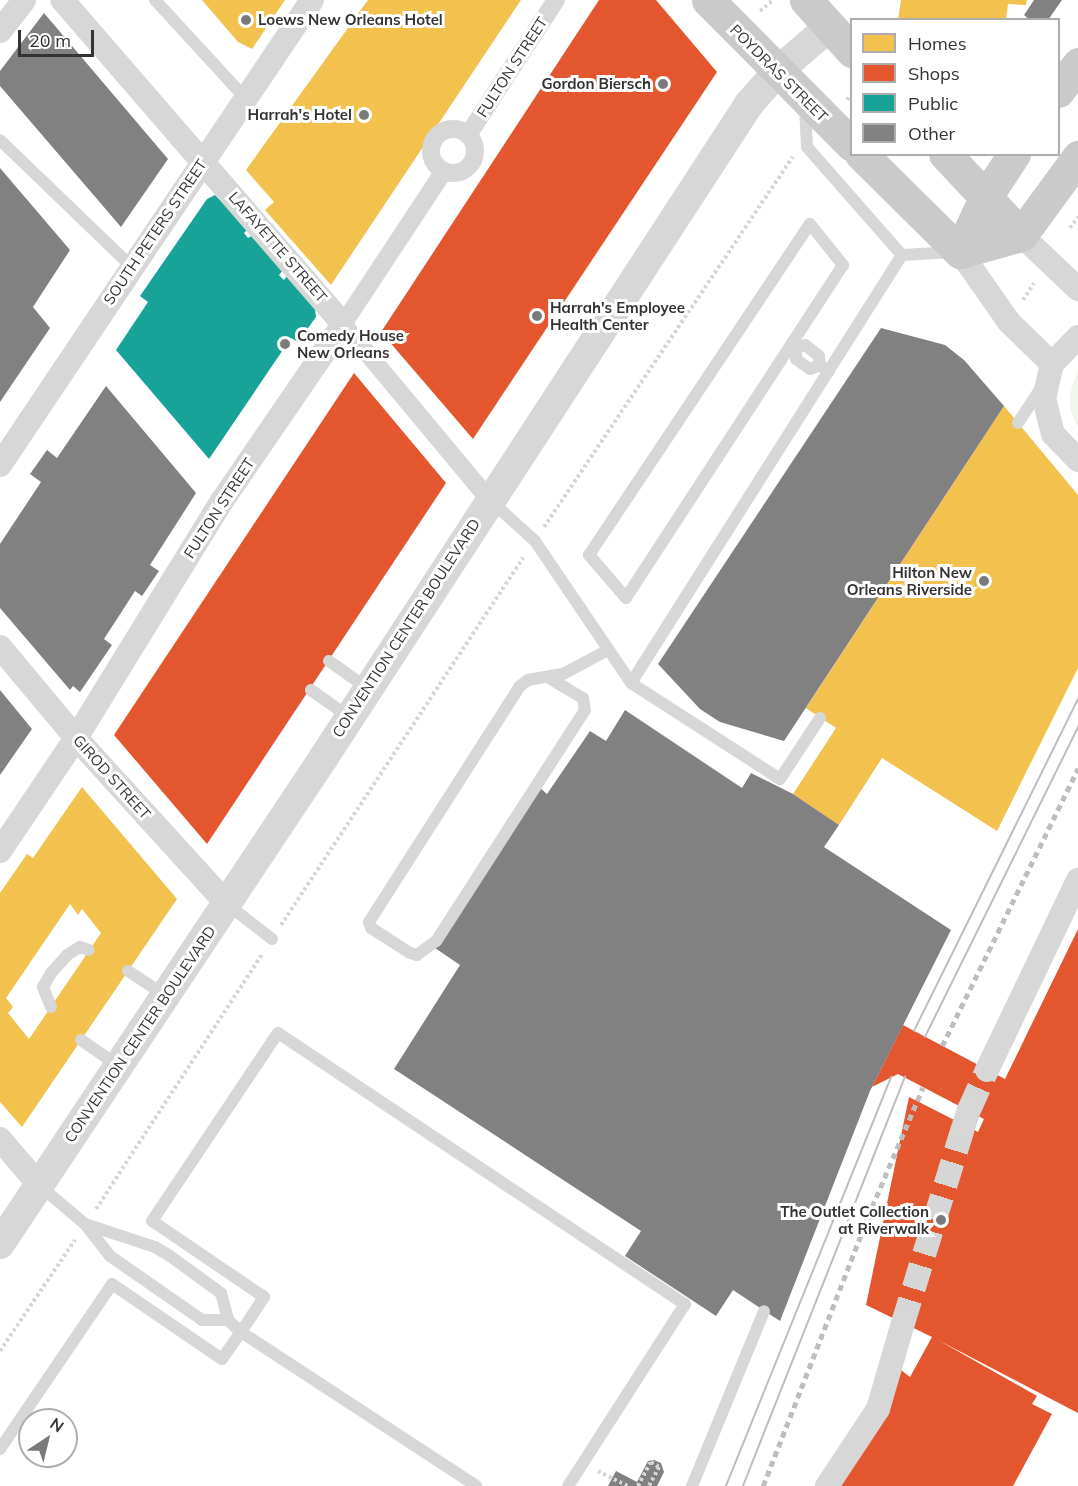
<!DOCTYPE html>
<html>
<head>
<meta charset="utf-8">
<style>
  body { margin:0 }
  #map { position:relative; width:1078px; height:1486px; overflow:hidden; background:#fff; font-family:Mulish,sans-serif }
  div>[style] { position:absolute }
  .green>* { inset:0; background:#f1f5ed }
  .homes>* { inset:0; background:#f2c14e }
  .shops>* { inset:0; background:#e4572e }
  .public>* { inset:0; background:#17a398 }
  .building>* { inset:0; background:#818181 }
  .minor-tunnel>* { height:24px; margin-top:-12px; transform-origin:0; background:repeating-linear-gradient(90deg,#d6d6d6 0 24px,transparent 0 36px) }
  .path>* { height:4px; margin-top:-2px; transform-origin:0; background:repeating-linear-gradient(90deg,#d6d6d6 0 3px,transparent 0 6px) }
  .service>* { height:12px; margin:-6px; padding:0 6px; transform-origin:6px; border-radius:6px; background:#d7d7d7 }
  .pedestrian>* { height:18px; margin:-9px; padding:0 9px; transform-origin:9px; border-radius:9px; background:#d7d7d7 }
  .pedestrian>.ring { margin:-9px; padding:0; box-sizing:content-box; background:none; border:18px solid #d7d7d7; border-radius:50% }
  .minor>* { height:24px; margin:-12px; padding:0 12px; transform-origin:12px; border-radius:12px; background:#d7d7d7 }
  .tertiary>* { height:30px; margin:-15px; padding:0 15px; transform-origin:15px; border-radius:15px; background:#d7d7d7 }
  .primary>* { height:33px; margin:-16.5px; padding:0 16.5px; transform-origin:16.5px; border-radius:16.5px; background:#cacaca }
  .tram>* { height:1.5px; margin:-0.75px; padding:0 0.75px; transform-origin:0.75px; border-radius:0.75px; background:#bebebe }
  .rail>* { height:4.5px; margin-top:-2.25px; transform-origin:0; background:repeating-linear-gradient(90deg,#bebebe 0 6px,transparent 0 10.5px) }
  .dots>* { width:16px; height:16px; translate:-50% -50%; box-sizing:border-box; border:3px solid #fff; border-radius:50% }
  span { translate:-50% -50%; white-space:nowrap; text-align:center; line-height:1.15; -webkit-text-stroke:6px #fff; paint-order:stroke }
  .poi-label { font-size:15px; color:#333; font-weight:700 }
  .left { translate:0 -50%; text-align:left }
  .right { translate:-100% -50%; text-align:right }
  .street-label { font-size:15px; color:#333 }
  .legend { position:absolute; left:850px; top:18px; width:210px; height:138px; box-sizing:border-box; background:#fff; border:2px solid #adadad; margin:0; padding:8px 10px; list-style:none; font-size:18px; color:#333 }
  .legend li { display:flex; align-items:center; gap:12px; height:30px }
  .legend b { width:30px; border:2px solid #adadad }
  .north { position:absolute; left:18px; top:1408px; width:60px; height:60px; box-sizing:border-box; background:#fff; border:2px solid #adadad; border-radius:50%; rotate:35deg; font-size:16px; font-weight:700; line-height:24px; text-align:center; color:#333 }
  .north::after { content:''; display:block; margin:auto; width:21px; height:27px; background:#7a7a7a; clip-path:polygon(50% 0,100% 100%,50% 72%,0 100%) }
  .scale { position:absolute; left:18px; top:30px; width:76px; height:27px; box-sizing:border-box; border:3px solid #333; border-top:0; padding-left:8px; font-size:18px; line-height:21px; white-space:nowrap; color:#333; -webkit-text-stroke:4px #fff; paint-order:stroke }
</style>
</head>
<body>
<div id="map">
  <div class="green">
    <div style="clip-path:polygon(1078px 369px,1078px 428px,1070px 409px,1070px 394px)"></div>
  </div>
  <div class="homes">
    <div style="clip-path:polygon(202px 0,285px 0,252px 49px,238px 42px)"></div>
    <div style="clip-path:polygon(368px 0,521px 0,331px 285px,265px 210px,274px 202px,246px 170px)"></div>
    <div style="clip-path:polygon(901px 0,1027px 0,1026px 5px,1008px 4px,1006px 20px,898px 20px)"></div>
    <div style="clip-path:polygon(1004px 406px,1078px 495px,1078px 668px,997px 831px,882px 758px,839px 825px,793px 794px,836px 728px,806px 708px)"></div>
    <div style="clip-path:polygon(evenodd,82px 787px,177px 899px,22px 1127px,0 1102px,0 893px,27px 854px,33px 858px,82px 787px,70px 904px,78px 915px,82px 909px,101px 933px,29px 1039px,8px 1013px,13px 1007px,6px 998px,70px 904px)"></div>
  </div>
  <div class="shops">
    <div style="clip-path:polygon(599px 0,656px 0,717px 72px,473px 439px,381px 332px)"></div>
    <div style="clip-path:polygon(354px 373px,446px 483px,207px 844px,114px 735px)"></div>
    <div style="clip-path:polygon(1078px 929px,1078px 1413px,938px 1340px,1037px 1396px,1032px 1404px,1052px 1414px,1013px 1486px,837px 1486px,901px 1370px,910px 1377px,932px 1337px,866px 1305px,909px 1097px,978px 1132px,984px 1119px,898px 1074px,872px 1087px,903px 1025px,1005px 1079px)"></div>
  </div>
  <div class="public">
    <div style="clip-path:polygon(215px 195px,248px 229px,244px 233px,248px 238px,253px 235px,283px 270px,279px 275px,284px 280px,287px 276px,315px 309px,316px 317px,298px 342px,291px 338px,209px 459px,116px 350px,148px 302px,140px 296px,207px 199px)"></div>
  </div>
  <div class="building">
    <div style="clip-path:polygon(1034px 0,1062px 0,1048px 20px,1030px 20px,1024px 15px)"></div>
    <div style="clip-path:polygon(44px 13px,168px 159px,121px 227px,0 86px,0 71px)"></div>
    <div style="clip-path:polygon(0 168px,70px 250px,33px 307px,50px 328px,0 402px)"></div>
    <div style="clip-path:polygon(881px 328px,945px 345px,964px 360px,1004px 406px,784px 741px,720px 722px,700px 709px,658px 664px)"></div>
    <div style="clip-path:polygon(106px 386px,196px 493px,150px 565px,159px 571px,142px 596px,135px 591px,104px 639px,112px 645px,80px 692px,73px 686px,70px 690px,0 608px,0 544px,41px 482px,30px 474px,47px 450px,57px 458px)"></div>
    <div style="clip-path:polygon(0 690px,32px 729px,0 775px)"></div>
    <div style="clip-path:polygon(625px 710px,742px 788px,751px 773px,793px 794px,839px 825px,824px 847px,951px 930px,870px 1091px,780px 1321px,733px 1290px,716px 1316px,625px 1256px,641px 1231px,394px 1069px,460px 965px,435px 948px,539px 787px,547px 794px,590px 731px,606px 741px)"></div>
    <div style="clip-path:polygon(654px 1460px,661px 1463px,664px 1472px,657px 1486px,608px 1486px,616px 1471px,637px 1482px,648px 1461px)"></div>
  </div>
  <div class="minor-tunnel">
    <div style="left:969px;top:1110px;width:44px;rotate:-65.8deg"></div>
    <div style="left:903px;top:1323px;width:207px;rotate:-72.9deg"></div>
  </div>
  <div class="path">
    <div style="left:760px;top:11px;width:17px;rotate:-40deg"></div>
    <div style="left:847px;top:100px;width:9px;rotate:-54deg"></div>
    <div style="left:1070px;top:228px;width:14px;rotate:-54deg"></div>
    <div style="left:1023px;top:300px;width:20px;rotate:-57deg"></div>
    <div style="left:544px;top:527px;width:446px;rotate:-56.1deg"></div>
    <div style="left:281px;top:925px;width:440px;rotate:-56.6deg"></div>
    <div style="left:96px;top:1209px;width:304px;rotate:-56.9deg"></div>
    <div style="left:0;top:1351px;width:134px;rotate:-56deg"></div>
    <div style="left:598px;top:1471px;width:33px;rotate:27deg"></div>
    <div style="left:638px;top:1486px;width:27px;rotate:-62deg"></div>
    <div style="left:651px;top:1462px;width:9px;rotate:32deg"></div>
    <div style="left:659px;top:1467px;width:21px;rotate:118deg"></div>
  </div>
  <div class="service">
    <div style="left:155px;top:0;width:133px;rotate:47.4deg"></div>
    <div style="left:805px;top:106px;width:41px;rotate:87.2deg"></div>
    <div style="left:807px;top:147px;width:144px;rotate:48.7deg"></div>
    <div style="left:0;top:140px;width:183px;rotate:43.9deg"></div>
    <div style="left:810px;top:224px;width:53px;rotate:51.2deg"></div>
    <div style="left:843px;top:265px;width:397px;rotate:123.1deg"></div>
    <div style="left:626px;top:598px;width:57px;rotate:-130.7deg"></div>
    <div style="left:589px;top:555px;width:398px;rotate:-56.3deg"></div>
    <div style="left:902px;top:255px;width:53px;rotate:-3.2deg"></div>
    <div style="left:796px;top:348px;width:9px;rotate:-18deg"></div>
    <div style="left:805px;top:345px;width:18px;rotate:38deg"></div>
    <div style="left:819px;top:356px;width:9px;rotate:84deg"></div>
    <div style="left:820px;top:365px;width:11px;rotate:38deg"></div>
    <div style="left:796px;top:348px;width:11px;rotate:90deg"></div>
    <div style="left:796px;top:359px;width:17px;rotate:36deg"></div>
    <div style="left:810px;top:369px;width:11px;rotate:-22deg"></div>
    <div style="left:1018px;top:423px;width:42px;rotate:-56.7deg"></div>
    <div style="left:492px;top:502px;width:58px;rotate:42.2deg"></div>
    <div style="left:535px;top:541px;width:171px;rotate:55.9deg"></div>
    <div style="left:631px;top:683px;width:177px;rotate:32.8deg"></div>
    <div style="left:780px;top:779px;width:73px;rotate:-56.7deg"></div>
    <div style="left:329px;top:661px;width:47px;rotate:35.4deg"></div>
    <div style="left:551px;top:679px;width:37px;rotate:31deg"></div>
    <div style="left:583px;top:698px;width:12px;rotate:81deg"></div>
    <div style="left:585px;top:710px;width:275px;rotate:122.8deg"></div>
    <div style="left:436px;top:941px;width:24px;rotate:144deg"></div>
    <div style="left:417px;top:955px;width:7px;rotate:-164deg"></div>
    <div style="left:410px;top:953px;width:46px;rotate:-147.3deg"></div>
    <div style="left:371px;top:928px;width:6px;rotate:-108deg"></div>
    <div style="left:369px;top:922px;width:279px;rotate:-57.4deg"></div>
    <div style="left:519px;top:687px;width:11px;rotate:-38deg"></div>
    <div style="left:528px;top:680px;width:36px;rotate:-10deg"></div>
    <div style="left:563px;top:674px;width:51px;rotate:-28.1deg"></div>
    <div style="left:631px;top:683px;width:507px;rotate:-57.66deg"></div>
    <div style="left:311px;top:690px;width:47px;rotate:35.4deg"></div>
    <div style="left:227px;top:904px;width:57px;rotate:37.9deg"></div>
    <div style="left:128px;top:971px;width:44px;rotate:33deg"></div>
    <div style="left:51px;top:1007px;width:22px;rotate:-112deg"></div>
    <div style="left:43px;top:987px;width:16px;rotate:-60deg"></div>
    <div style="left:51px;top:973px;width:24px;rotate:-48deg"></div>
    <div style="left:67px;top:955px;width:15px;rotate:-32deg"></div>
    <div style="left:80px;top:947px;width:9px;rotate:18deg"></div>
    <div style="left:81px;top:1040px;width:46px;rotate:34.4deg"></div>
    <div style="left:40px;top:1186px;width:59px;rotate:40.2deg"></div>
    <div style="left:85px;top:1224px;width:41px;rotate:52deg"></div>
    <div style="left:110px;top:1256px;width:112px;rotate:34.8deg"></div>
    <div style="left:202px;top:1320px;width:26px"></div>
    <div style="left:85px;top:1224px;width:74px;rotate:18.2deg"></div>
    <div style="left:155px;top:1247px;width:17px;rotate:31deg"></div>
    <div style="left:170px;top:1256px;width:63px;rotate:36deg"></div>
    <div style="left:221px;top:1293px;width:28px;rotate:75deg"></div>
    <div style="left:228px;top:1320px;width:18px;rotate:43deg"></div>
    <div style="left:241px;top:1332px;width:281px;rotate:33.2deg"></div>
    <div style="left:0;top:1449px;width:199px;rotate:-55.8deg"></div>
    <div style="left:112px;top:1284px;width:133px;rotate:34.3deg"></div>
    <div style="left:222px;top:1359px;width:33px;rotate:-55deg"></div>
    <div style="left:241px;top:1332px;width:42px;rotate:-56.7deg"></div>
    <div style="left:264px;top:1297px;width:135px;rotate:-145.8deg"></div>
    <div style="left:152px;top:1221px;width:226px;rotate:-56.2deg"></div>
    <div style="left:278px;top:1033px;width:489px;rotate:33.7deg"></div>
    <div style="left:685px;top:1304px;width:216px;rotate:122.7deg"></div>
    <div style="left:692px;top:1486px;width:189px;rotate:-67.6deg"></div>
  </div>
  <div class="pedestrian">
    <div class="ring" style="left:431px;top:129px;width:26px;height:26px"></div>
    <div style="left:468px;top:135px;width:161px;rotate:-56.9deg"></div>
    <div style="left:444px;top:171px;width:183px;rotate:123.4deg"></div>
    <div style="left:343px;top:324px;width:228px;rotate:50.2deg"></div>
  </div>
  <div class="minor">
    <div style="left:0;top:31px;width:39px;rotate:-52deg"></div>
    <div style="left:1021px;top:235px;width:79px;rotate:43.5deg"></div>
    <div style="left:960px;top:252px;width:85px;rotate:55deg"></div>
    <div style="left:1009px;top:322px;width:60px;rotate:44.3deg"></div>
    <div style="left:1078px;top:337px;width:37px;rotate:134deg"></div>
    <div style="left:1052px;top:364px;width:35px;rotate:103deg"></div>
    <div style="left:1044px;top:398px;width:37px;rotate:76deg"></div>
    <div style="left:1053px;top:434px;width:36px;rotate:46deg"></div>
    <div style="left:0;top:465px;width:560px;rotate:-56.14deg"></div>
    <div style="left:0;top:647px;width:119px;rotate:50.1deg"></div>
    <div style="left:76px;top:738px;width:224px;rotate:47.7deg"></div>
    <div style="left:0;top:851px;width:136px;rotate:-56.1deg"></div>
    <div style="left:76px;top:738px;width:278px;rotate:-58.4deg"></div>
    <div style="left:222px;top:501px;width:214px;rotate:-55.6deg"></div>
    <div style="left:343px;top:324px;width:429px;rotate:-130.9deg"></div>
    <div style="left:987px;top:1070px;width:211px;rotate:-64.4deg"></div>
    <div style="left:964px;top:1125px;width:16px;rotate:-72deg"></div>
    <div style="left:0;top:1139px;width:62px;rotate:49.6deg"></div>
    <div style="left:827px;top:1486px;width:92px;rotate:-56.5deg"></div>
    <div style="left:878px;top:1409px;width:90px;rotate:-73.8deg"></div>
  </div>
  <div class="tertiary">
    <div style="left:0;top:1244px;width:585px;rotate:-56.36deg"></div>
    <div style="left:324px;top:757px;width:779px;rotate:-56.94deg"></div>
    <div style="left:749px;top:104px;width:44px;rotate:-48.7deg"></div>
    <div style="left:778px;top:71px;width:69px;rotate:-40.9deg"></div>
  </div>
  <div class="primary">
    <div style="left:708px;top:0;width:204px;rotate:45.2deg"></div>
    <div style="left:806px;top:0;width:69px;rotate:48deg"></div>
    <div style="left:1058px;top:91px;width:34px;rotate:-53deg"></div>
    <div style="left:861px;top:154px;width:139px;rotate:44.7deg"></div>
    <div style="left:945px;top:154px;width:111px;rotate:46.8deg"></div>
    <div style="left:960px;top:252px;width:63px;rotate:-15.6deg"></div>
    <div style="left:1021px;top:235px;width:97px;rotate:-53.8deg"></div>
    <div style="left:960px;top:252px;width:60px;rotate:-65.2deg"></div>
    <div style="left:985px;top:198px;width:53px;rotate:-56.6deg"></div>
  </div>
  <div class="tram">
    <div style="left:914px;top:1031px;width:370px;rotate:-63.7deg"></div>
    <div style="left:925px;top:1037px;width:346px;rotate:-63.7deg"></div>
    <div style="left:726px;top:1486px;width:441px;rotate:-68deg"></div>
    <div style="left:743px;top:1486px;width:440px;rotate:-68.4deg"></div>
  </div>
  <div class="rail">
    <div style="left:942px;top:1046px;width:309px;rotate:-63.9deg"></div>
    <div style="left:763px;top:1486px;width:300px;rotate:-68.7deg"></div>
    <div style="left:872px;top:1207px;width:130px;rotate:-67deg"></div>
  </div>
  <div class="dots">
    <div style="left:246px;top:20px;background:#7a7a7a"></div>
    <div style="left:663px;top:84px;background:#7a7a7a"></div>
    <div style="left:364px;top:115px;background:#7a7a7a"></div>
    <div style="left:537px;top:316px;background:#7a7a7a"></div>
    <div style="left:285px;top:344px;background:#7a7a7a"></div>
    <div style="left:984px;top:581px;background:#7a7a7a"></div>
    <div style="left:941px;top:1220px;background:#7a7a7a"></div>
  </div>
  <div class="poi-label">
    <span class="left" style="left:258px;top:20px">Loews New Orleans Hotel</span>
    <span class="right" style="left:651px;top:84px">Gordon Biersch</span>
    <span class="right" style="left:352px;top:115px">Harrah's Hotel</span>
    <span class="left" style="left:550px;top:316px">Harrah's Employee<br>Health Center</span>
    <span class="left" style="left:297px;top:344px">Comedy House<br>New Orleans</span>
    <span class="right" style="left:972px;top:581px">Hilton New<br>Orleans Riverside</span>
    <span class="right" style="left:929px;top:1220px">The Outlet Collection<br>at Riverwalk</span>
  </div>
  <div class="street-label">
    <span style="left:512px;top:67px;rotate:-57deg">FULTON STREET</span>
    <span style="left:779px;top:73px;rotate:45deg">POYDRAS STREET</span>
    <span style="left:155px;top:232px;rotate:-56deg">SOUTH PETERS STREET</span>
    <span style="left:278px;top:247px;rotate:49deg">LAFAYETTE STREET</span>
    <span style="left:219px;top:508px;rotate:-57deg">FULTON STREET</span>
    <span style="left:406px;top:628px;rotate:-57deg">CONVENTION CENTER BOULEVARD</span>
    <span style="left:112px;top:777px;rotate:48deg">GIROD STREET</span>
    <span style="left:140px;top:1034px;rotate:-56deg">CONVENTION CENTER BOULEVARD</span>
  </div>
  <ul class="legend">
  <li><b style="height:16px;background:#f2c14e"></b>Homes</li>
  <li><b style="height:16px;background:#e4572e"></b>Shops</li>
  <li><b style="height:16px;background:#17a398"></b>Public</li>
  <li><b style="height:16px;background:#818181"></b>Other</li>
  </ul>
  <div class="north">N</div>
  <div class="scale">20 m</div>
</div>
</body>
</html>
